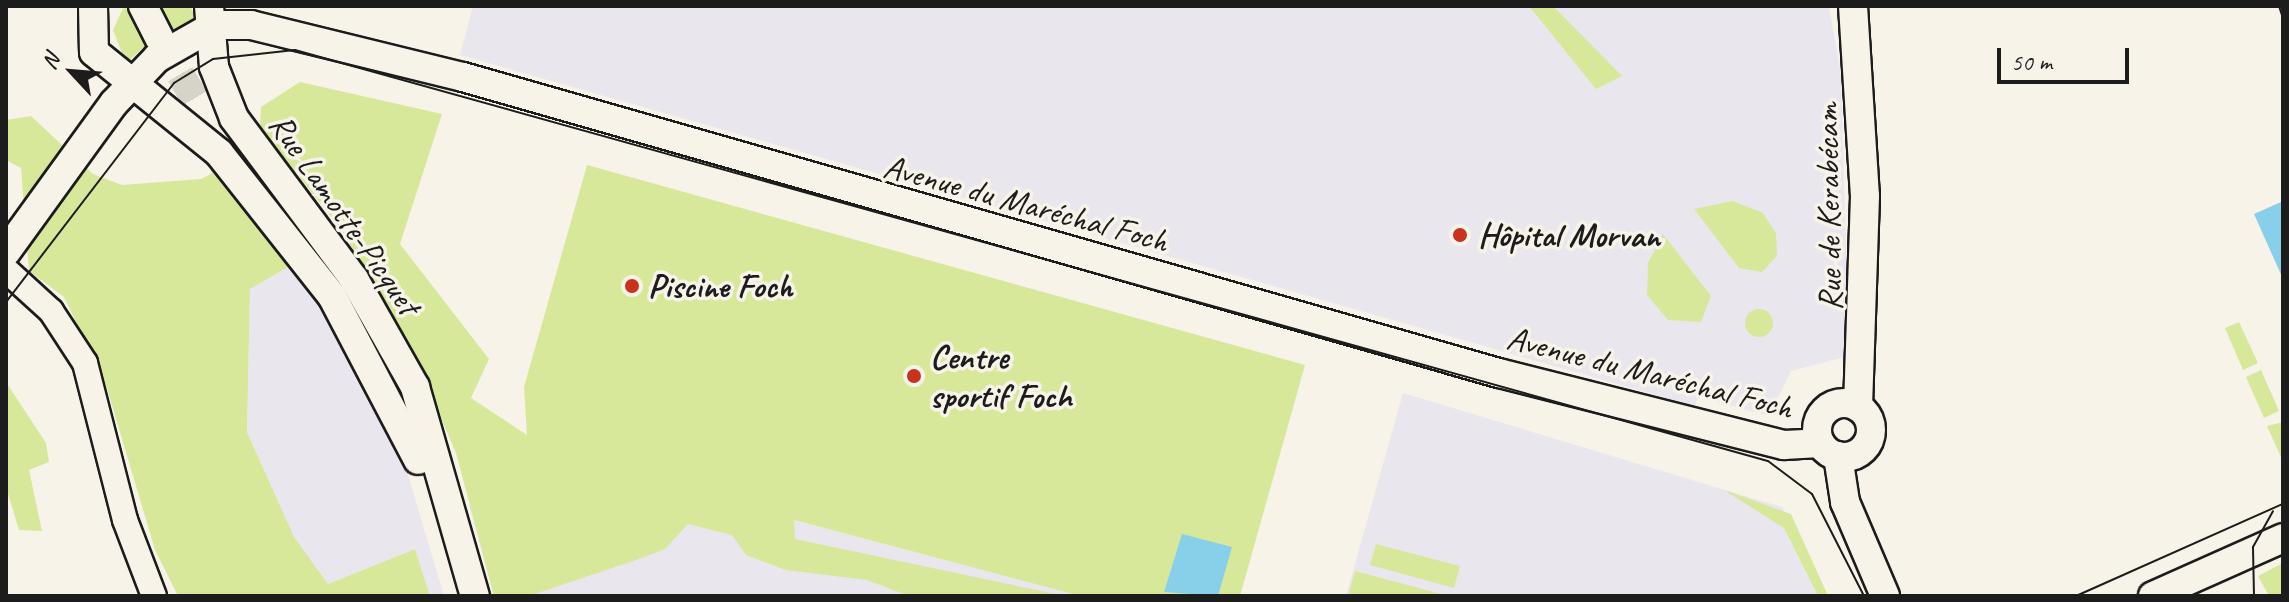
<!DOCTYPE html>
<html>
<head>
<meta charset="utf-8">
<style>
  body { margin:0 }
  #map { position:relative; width:2289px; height:602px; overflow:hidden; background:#f7f3e8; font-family:Caveat,sans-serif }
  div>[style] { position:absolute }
  .built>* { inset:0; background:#eae6ee }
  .green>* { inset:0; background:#d7e89b }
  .round { border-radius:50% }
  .water>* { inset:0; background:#88d0e9 }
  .secondary-tunnel>* { height:28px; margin-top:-14px; transform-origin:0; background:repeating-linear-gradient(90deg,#d6d3c9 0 28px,transparent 0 42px) }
  .roads { filter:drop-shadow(2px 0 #1c1c1c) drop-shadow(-2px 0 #1c1c1c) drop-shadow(0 2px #1c1c1c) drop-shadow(0 -2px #1c1c1c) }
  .tertiary>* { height:24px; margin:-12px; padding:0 12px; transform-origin:12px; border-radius:12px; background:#f7f3e8 }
  .secondary>* { height:28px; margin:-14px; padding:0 14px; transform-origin:14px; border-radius:14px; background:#f7f3e8 }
  .secondary>.ring { margin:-14px; padding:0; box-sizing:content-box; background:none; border:28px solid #f7f3e8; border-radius:50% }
  .tram>* { height:2px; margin:-1px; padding:0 1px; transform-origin:1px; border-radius:1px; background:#1c1c1c }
  .dots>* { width:22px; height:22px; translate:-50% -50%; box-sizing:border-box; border:4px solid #f7f3e8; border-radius:50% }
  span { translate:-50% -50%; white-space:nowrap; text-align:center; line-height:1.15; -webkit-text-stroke:7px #f7f3e8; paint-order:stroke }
  .street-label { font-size:34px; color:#1c1c1c }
  .poi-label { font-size:34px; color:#1c1c1c; font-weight:700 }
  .left { translate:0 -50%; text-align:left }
  .frame { position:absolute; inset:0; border:8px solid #1c1c1c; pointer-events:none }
  .north { position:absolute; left:32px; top:32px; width:80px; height:80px; -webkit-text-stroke:6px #f7f3e8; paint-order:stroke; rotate:296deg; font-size:22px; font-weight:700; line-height:32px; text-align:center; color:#1c1c1c }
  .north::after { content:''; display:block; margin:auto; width:28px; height:36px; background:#1c1c1c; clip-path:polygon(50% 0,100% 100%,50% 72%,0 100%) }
  .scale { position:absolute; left:1997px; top:48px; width:132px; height:36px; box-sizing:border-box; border:4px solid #1c1c1c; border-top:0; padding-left:10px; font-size:24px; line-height:28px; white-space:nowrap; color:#1c1c1c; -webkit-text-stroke:6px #f7f3e8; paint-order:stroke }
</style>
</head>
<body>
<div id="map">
  <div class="built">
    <div style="clip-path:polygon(473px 6px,1829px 6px,1841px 75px,1849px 356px,1791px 371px,1769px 416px,1698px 397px,1695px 406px,460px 55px)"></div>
    <div style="clip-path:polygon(288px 267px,329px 312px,403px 458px,444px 596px,430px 596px,415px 549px,328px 584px,294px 538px,247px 432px,250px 289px)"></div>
    <div style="clip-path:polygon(1403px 393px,1782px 507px,1828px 596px,1346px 596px)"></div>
    <div style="clip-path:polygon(585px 465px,1080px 596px,494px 596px,469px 505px,491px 486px)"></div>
  </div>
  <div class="green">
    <div style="clip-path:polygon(124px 6px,135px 6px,152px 40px,126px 63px,113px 30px)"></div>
    <div style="clip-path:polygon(156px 6px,190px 6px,198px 22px,168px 31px)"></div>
    <div style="clip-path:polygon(1529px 6px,1553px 6px,1622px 76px,1596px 89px)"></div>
    <div style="clip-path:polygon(300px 82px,442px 114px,400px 244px,489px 359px,471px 398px,527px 435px,524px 387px,587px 165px,1305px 365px,1240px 596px,1080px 596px,794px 520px,795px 539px,1065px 596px,909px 596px,867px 580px,786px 570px,746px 555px,732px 535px,688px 524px,665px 549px,639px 559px,529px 596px,494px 596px,456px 453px,408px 341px,342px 231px,260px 127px,261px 107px)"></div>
    <div style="clip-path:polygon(31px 116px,93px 174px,122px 185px,201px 179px,221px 169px,288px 267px,250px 289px,247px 432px,294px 537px,328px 584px,415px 549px,430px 596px,178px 596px,155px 550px,106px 385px,64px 297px,29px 271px,21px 168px,6px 160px,6px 120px)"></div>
    <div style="clip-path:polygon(1733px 201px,1763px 213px,1776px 233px,1777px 256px,1762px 272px,1739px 268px,1694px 209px)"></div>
    <div style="clip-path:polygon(1663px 234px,1711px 296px,1701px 322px,1668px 320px,1647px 295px,1648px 263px)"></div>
    <div class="round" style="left:1745px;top:309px;width:28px;height:28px"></div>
    <div style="clip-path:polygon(2239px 322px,2258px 363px,2243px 370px,2225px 328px)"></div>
    <div style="clip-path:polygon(2261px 370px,2279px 411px,2264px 418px,2246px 377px)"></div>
    <div style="clip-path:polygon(6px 382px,46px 443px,49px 462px,29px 470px,42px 531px,19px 530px,6px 487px)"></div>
    <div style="clip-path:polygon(2283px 422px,2283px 462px,2267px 426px)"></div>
    <div style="clip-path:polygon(1724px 490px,1791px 514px,1828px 596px,1818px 596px,1784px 528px)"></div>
    <div style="clip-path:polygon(1376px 544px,1460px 566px,1454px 588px,1370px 565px)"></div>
    <div style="clip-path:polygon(2283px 563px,2283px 596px,2269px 596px,2258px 576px)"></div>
    <div style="clip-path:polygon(1355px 571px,1445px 595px,1444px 596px,1348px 596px)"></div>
  </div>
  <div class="water">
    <div style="clip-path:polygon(2281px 202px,2283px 207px,2283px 279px,2254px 214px)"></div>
    <div style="clip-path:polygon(1182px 534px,1232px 547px,1218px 596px,1164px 592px)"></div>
  </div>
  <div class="secondary-tunnel">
    <div style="left:159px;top:38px;width:81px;rotate:59.6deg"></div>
  </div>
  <div class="roads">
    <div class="tertiary">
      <div style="left:6px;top:270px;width:61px;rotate:42.3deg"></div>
      <div style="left:51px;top:311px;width:62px;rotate:56.8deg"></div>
      <div style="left:85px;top:363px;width:162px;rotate:75.7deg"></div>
      <div style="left:125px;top:520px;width:81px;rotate:69.1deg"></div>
    </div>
    <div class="secondary">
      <div style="left:93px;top:6px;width:46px;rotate:88.8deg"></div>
      <div style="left:94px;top:52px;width:161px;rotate:38.9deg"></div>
      <div style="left:219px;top:153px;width:182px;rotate:51.7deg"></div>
      <div style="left:332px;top:296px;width:185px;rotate:62.3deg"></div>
      <div style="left:143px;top:6px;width:36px;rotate:63deg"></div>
      <div style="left:209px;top:6px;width:61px;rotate:85.3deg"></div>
      <div style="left:214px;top:67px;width:55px;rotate:68.6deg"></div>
      <div style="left:234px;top:118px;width:201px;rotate:53.3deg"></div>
      <div style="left:354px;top:279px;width:124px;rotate:60.5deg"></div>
      <div style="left:415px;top:387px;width:217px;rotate:74deg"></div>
      <div style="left:1853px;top:6px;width:190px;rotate:86.4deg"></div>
      <div style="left:1865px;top:196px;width:211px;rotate:91.9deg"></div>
      <div style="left:6px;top:252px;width:184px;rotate:-54.1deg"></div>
      <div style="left:114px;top:103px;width:62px;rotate:-46.3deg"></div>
      <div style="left:157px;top:58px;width:67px;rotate:-29.6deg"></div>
      <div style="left:215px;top:25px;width:36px"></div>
      <div style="left:251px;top:25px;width:218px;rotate:13.8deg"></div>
      <div style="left:463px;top:77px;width:1077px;rotate:15.95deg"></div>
      <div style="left:1499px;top:373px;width:294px;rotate:14.2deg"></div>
      <div style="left:1784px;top:445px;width:36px;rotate:-3deg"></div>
      <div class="ring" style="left:1817px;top:403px;width:26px;height:26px"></div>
      <div style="left:1838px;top:456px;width:47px;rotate:81.3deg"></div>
      <div style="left:1845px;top:502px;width:102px;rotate:66.9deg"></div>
      <div style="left:2153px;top:596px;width:142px;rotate:-24deg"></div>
    </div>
  </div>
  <div class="tram">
    <div style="left:2279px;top:6px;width:13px;rotate:72deg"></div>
    <div style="left:6px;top:302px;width:276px;rotate:-52.5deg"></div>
    <div style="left:174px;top:83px;width:46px;rotate:-31.6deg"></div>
    <div style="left:213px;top:59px;width:82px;rotate:-6.3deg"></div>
    <div style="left:295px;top:50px;width:1529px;rotate:15.59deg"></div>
    <div style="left:1768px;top:461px;width:55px;rotate:36.9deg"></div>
    <div style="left:1812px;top:494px;width:114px;rotate:63deg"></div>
    <div style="left:2076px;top:596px;width:227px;rotate:-24deg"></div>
    <div style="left:2254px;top:596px;width:49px;rotate:-91.2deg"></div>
    <div style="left:2253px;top:547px;width:41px;rotate:-60.9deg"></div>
  </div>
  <div class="dots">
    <div style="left:1460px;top:235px;background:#c8321e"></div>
    <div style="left:632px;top:286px;background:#c8321e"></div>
    <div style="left:914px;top:376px;background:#c8321e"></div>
  </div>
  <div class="street-label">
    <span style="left:1026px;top:203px;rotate:15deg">Avenue du Maréchal Foch</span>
    <span style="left:1828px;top:207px;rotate:-91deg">Rue de Kerabécam</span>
    <span style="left:345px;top:214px;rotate:55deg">Rue Lamotte-Picquet</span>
    <span style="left:1650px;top:372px;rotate:14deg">Avenue du Maréchal Foch</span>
  </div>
  <div class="poi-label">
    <span class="left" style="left:1478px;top:235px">Hôpital Morvan</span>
    <span class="left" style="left:648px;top:286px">Piscine Foch</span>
    <span class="left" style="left:930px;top:376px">Centre<br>sportif Foch</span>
  </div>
  <div class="frame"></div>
  <div class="north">N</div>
  <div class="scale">50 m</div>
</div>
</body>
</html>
